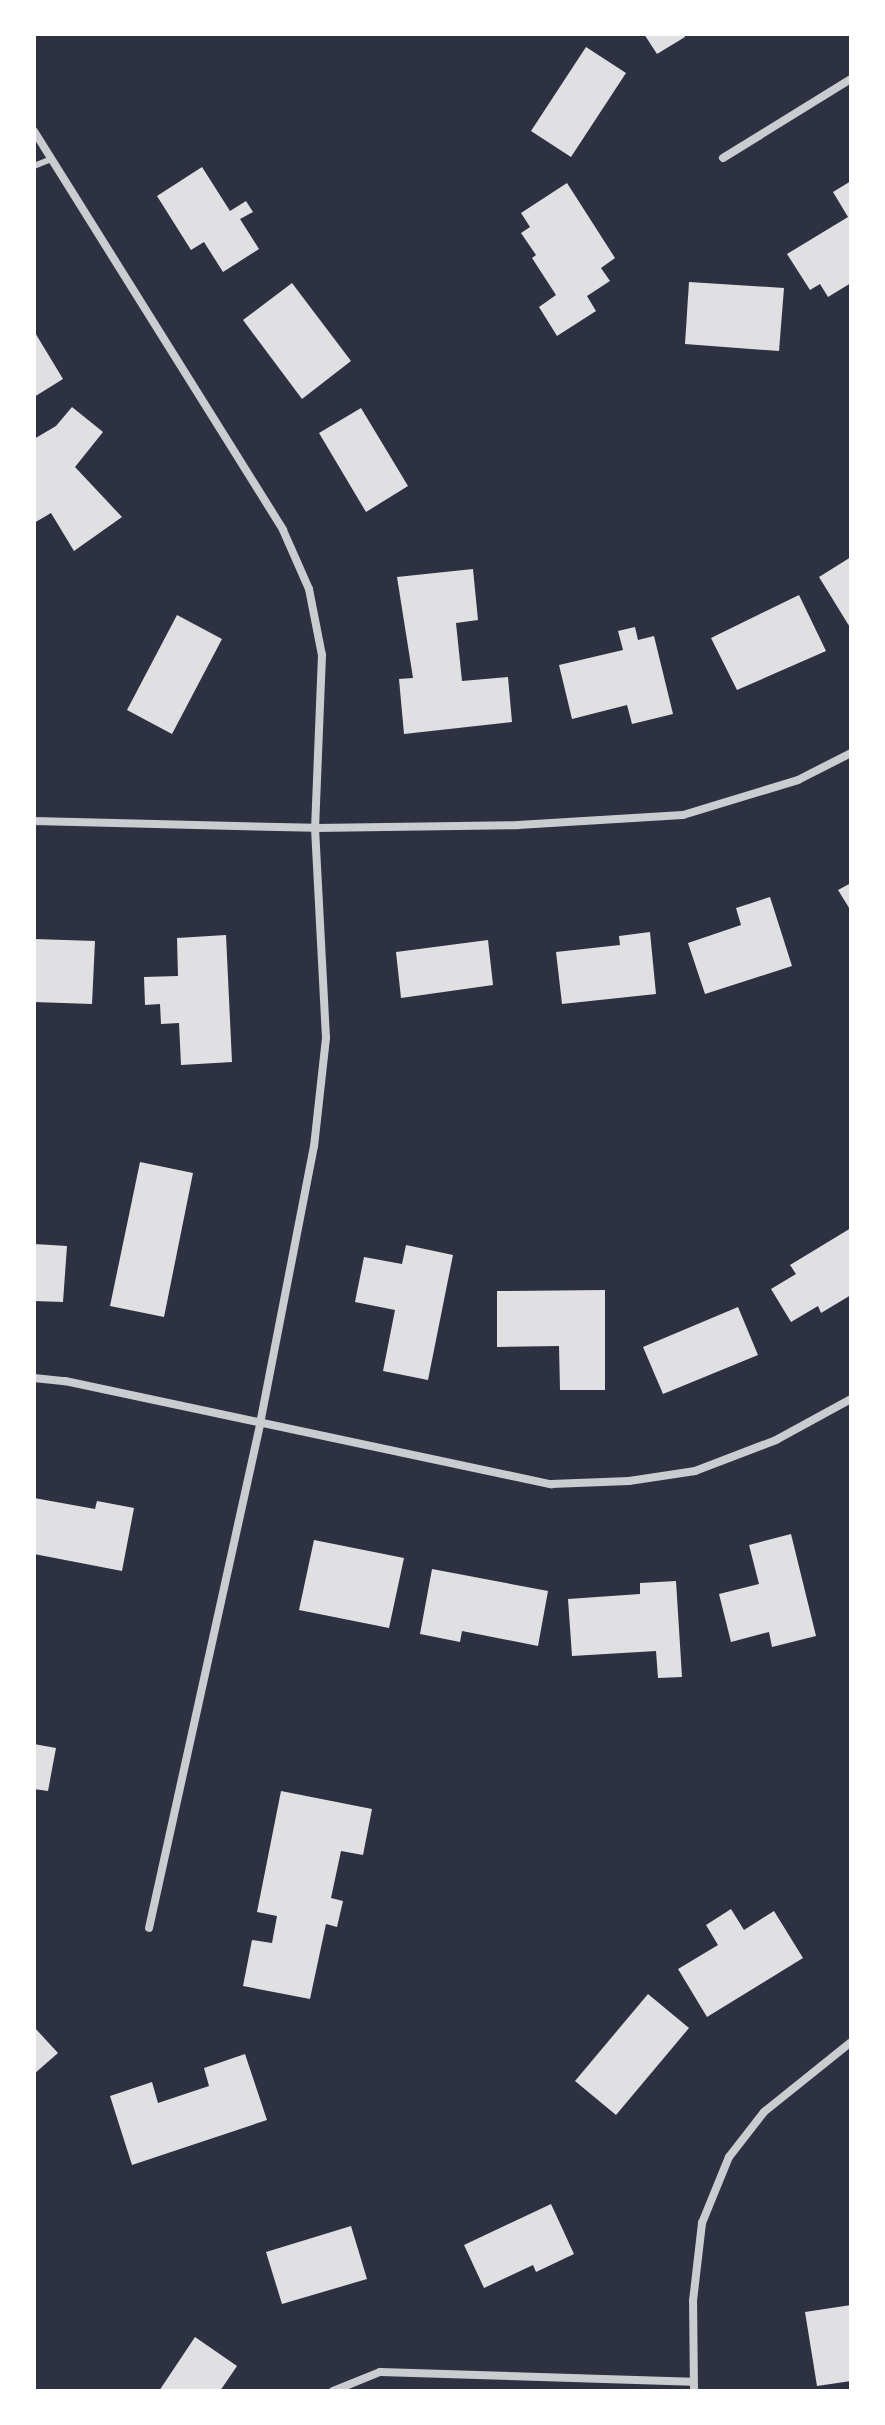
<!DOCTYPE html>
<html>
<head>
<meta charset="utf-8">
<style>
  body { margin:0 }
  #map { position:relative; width:885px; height:2425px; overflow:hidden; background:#2d3142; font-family:Overpass,sans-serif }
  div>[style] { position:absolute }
  .building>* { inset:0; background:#e0e0e3 }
  .service>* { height:6px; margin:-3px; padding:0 3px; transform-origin:3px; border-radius:3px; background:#caccd0 }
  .minor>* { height:8px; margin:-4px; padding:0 4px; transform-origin:4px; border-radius:4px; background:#caccd0 }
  span { translate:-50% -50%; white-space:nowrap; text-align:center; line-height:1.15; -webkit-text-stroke:8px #fff; paint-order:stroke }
  .frame { position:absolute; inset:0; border:36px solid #fff; pointer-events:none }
</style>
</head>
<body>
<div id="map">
  <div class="building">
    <div style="clip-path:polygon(644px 34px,683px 34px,685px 37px,657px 54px)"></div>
    <div style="clip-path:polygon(586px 47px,626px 73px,571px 157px,531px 131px)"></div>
    <div style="clip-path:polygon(202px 167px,230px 211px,246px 201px,253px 212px,240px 219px,259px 249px,223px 272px,204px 242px,191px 250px,157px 196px)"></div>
    <div style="clip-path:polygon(851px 181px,851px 283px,828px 297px,820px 284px,810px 290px,787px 254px,848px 217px,833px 192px)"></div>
    <div style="clip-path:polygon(567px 183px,615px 258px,601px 268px,610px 281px,587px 296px,596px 311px,557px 336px,539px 307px,556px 295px,532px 258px,536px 255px,521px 233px,530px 227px,521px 213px)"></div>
    <div style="clip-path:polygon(689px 282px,784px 288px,779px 351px,685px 344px)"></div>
    <div style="clip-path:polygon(292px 283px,351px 361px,302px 399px,243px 320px)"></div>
    <div style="clip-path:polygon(34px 331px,63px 379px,34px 397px)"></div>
    <div style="clip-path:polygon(72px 407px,103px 432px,75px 467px,122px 517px,74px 551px,51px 513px,34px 523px,34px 439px,56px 426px)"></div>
    <div style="clip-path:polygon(361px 408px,408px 486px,366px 512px,319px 433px)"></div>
    <div style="clip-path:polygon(851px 557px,851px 629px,819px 577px)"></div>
    <div style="clip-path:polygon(473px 569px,478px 620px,456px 623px,462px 681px,508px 677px,512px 722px,404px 734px,399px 679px,413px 678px,397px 577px)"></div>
    <div style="clip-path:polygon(799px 595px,826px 651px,737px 690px,711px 638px)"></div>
    <div style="clip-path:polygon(177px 615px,222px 639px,172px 734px,127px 710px)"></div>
    <div style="clip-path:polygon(635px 627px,638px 640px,654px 636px,673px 714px,632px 724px,627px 705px,572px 719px,559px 665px,623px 650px,618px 631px)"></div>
    <div style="clip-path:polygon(851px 883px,851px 911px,838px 890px)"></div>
    <div style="clip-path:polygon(770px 897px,792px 966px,705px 994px,688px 943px,741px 925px,736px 908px)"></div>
    <div style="clip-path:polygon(650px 932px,656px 994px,562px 1004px,556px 952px,620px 945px,619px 936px)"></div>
    <div style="clip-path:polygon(226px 935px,232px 1062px,181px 1065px,179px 1023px,161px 1024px,160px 1004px,145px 1005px,144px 977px,178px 976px,177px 938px)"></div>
    <div style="clip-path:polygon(34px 939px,95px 941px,92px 1004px,34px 1002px)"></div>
    <div style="clip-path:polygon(488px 940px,493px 985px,401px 998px,396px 952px)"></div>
    <div style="clip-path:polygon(140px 1162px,193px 1173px,164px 1317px,110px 1306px)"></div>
    <div style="clip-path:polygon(851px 1228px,851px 1295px,821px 1313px,818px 1306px,791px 1322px,771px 1289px,796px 1274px,790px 1265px)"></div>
    <div style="clip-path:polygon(34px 1244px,67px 1246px,63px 1302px,34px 1301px)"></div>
    <div style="clip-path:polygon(406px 1245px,453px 1255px,428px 1380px,383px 1371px,395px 1310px,355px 1302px,364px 1257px,402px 1264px)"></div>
    <div style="clip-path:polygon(605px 1290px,605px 1390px,560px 1390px,559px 1346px,497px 1347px,497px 1291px)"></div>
    <div style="clip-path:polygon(738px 1307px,758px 1355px,663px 1394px,643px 1347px)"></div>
    <div style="clip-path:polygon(34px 1498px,95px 1509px,97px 1501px,134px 1508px,122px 1571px,34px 1554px)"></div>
    <div style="clip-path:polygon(791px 1534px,816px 1636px,772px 1647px,769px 1632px,731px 1642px,719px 1594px,759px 1584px,749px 1545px)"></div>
    <div style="clip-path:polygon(314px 1540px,404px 1558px,389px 1628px,299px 1610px)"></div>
    <div style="clip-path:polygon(432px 1569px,548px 1591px,538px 1646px,462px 1631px,460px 1642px,420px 1634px)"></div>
    <div style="clip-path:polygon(676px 1581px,682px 1677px,658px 1678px,656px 1651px,572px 1656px,568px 1599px,640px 1594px,640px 1583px)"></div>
    <div style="clip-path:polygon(34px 1744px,56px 1748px,48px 1791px,34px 1789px)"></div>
    <div style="clip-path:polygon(281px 1791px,372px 1809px,363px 1855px,341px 1851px,331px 1898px,343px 1901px,337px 1927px,326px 1924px,310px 1999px,243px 1986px,252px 1940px,272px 1943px,277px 1916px,257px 1912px)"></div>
    <div style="clip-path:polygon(731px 1909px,744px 1930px,774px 1911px,803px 1958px,707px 2017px,678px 1969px,718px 1945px,706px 1925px)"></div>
    <div style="clip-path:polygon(648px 1994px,689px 2028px,616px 2115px,575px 2081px)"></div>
    <div style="clip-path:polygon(34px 2027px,58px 2053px,34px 2074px)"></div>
    <div style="clip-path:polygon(245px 2054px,267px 2120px,132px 2165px,110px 2096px,152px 2082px,158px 2103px,209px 2086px,204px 2068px)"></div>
    <div style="clip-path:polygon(551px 2204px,574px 2254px,536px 2272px,533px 2265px,484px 2288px,464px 2245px)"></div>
    <div style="clip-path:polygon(351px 2226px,367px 2279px,282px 2304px,266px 2252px)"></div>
    <div style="clip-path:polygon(851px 2305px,851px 2381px,817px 2386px,805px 2312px)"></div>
    <div style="clip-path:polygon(195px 2337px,237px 2366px,220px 2391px,159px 2391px)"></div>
  </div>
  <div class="service">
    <div style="left:34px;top:166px;width:16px;rotate:-22deg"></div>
  </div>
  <div class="minor">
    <div style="left:34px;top:131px;width:470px;rotate:58deg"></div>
    <div style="left:283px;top:530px;width:64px;rotate:66.2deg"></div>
    <div style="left:309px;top:589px;width:67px;rotate:78.9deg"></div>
    <div style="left:322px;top:655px;width:173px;rotate:92.3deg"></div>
    <div style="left:315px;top:828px;width:210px;rotate:87deg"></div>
    <div style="left:326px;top:1038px;width:109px;rotate:96.3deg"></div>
    <div style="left:314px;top:1146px;width:284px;rotate:101deg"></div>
    <div style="left:260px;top:1425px;width:515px;rotate:102.44deg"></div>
    <div style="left:723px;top:158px;width:150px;rotate:-31.7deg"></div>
    <div style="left:34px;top:821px;width:281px;rotate:1.4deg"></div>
    <div style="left:315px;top:828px;width:203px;rotate:-0.8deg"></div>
    <div style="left:518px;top:825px;width:165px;rotate:-3.5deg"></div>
    <div style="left:683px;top:815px;width:120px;rotate:-16.9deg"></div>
    <div style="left:798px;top:780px;width:59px;rotate:-27deg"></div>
    <div style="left:34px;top:1378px;width:31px;rotate:6deg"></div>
    <div style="left:65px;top:1381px;width:497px;rotate:12deg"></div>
    <div style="left:551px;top:1484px;width:78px;rotate:-2.2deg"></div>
    <div style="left:629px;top:1481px;width:67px;rotate:-8.6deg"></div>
    <div style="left:695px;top:1471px;width:87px;rotate:-20.9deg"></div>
    <div style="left:776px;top:1440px;width:85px;rotate:-28.7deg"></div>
    <div style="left:333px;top:2391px;width:51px;rotate:-22deg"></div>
    <div style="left:380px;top:2372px;width:312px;rotate:1.8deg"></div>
    <div style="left:694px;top:2391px;width:90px;rotate:-90.6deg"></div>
    <div style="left:693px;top:2301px;width:79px;rotate:-83.4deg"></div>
    <div style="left:702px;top:2223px;width:71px;rotate:-67.8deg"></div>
    <div style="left:729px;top:2157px;width:57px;rotate:-52.1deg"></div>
    <div style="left:764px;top:2112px;width:112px;rotate:-38.8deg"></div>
  </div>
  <div class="frame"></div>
</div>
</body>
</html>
